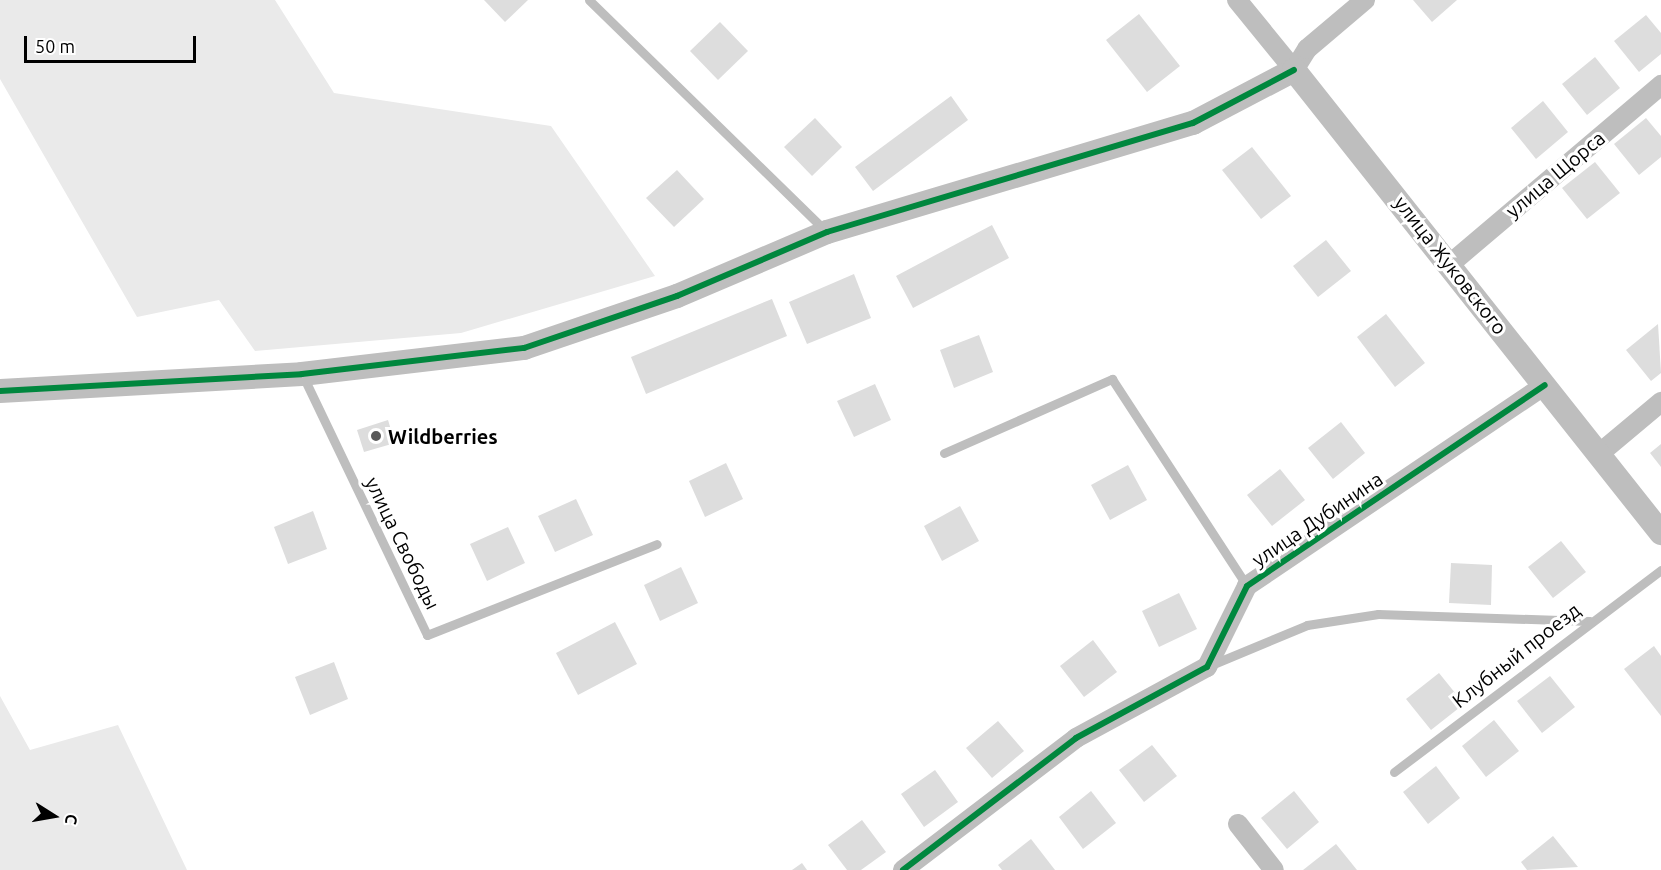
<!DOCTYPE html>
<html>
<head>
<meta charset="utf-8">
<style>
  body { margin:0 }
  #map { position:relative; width:1661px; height:870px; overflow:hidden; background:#fff; font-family:Ubuntu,sans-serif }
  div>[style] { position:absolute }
  .green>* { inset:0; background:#eaeaea }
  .building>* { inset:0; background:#ddd }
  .service>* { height:9px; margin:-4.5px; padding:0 4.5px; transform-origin:4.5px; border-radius:4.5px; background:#bebebe }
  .minor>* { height:20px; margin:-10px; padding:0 10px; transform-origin:10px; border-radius:10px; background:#bebebe }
  .tertiary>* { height:24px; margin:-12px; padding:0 12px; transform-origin:12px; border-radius:12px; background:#bebebe }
  .cycleway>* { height:6px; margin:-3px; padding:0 3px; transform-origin:3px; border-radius:3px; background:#00873e }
  .dots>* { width:16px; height:16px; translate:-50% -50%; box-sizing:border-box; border:3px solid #fff; border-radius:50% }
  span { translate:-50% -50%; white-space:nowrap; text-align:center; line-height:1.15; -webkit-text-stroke:6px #fff; paint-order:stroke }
  .street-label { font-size:20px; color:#000 }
  .poi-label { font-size:20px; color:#000; font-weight:700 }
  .left { translate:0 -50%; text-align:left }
  .north { position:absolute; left:24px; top:786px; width:60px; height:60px; -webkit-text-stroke:4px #fff; paint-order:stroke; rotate:101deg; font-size:16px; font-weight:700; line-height:24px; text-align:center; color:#000 }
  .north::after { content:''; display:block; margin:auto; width:21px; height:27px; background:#000; clip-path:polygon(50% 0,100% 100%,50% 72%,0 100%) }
  .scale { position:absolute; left:24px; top:36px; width:172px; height:27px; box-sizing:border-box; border:3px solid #000; border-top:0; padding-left:8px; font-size:18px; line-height:21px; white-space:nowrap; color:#000; -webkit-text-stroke:4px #fff; paint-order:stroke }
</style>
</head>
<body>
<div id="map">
  <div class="green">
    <div style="clip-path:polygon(0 0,275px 0,334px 93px,551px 126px,655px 276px,461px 333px,255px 351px,219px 300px,137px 317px,0 79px)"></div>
    <div style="clip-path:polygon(0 696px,30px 750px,118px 725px,187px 870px,0 870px)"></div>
  </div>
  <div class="building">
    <div style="clip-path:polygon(484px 0,528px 0,505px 22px)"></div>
    <div style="clip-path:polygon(1413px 0,1457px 0,1432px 22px)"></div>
    <div style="clip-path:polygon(1139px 14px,1180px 66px,1147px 92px,1106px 40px)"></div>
    <div style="clip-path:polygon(1646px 15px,1661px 33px,1661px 54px,1639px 72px,1614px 41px)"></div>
    <div style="clip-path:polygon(720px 22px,748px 51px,718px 80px,690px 51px)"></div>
    <div style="clip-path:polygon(1595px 57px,1620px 88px,1587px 115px,1562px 84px)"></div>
    <div style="clip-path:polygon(951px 96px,968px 120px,873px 191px,855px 167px)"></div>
    <div style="clip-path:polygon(1543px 101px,1568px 132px,1536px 159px,1511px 128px)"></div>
    <div style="clip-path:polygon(815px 118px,842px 147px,812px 176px,784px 147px)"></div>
    <div style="clip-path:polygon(1646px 118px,1661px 136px,1661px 157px,1639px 175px,1614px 144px)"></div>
    <div style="clip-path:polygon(1252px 147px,1291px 196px,1261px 219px,1222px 170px)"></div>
    <div style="clip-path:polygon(1595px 162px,1620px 193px,1587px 219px,1562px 188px)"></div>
    <div style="clip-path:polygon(677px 170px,704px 199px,674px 227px,646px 198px)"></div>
    <div style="clip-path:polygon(992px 225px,1009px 258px,913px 308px,896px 276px)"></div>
    <div style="clip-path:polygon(1326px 240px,1351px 271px,1318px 297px,1293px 266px)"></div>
    <div style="clip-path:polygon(854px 274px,871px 318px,807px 344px,789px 302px)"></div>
    <div style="clip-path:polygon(772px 299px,787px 336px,646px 394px,631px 357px)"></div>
    <div style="clip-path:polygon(1386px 314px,1425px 363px,1395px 387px,1357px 337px)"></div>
    <div style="clip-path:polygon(1658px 324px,1661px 373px,1651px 381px,1626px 350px)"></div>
    <div style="clip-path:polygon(979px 335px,993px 372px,954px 388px,940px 350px)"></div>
    <div style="clip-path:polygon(875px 384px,891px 420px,854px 437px,837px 401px)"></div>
    <div style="clip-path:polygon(388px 420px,395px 443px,364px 452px,357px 430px)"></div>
    <div style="clip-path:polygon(1341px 422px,1365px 453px,1333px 479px,1308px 448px)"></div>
    <div style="clip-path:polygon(1661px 444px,1661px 467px,1650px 453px)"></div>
    <div style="clip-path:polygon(726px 463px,743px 499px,705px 517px,689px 481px)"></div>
    <div style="clip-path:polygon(1128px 465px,1147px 500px,1110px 520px,1091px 485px)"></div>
    <div style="clip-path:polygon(1280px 469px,1305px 500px,1272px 526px,1247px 495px)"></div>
    <div style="clip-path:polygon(576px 499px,593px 535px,555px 552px,538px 516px)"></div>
    <div style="clip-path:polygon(960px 506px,979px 541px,942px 561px,924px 526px)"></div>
    <div style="clip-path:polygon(313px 511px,327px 549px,288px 564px,274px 527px)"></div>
    <div style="clip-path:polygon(508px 527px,525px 563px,487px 581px,470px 544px)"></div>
    <div style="clip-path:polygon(1561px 541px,1586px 572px,1553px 598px,1528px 567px)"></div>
    <div style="clip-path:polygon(1451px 563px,1492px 565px,1491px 605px,1449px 603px)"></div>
    <div style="clip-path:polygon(681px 567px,698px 603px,660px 621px,644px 585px)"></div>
    <div style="clip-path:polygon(1179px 593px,1197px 629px,1159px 647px,1142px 611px)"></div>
    <div style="clip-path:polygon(615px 622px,637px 664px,578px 695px,556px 653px)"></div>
    <div style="clip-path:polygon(1093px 640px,1117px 672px,1084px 697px,1060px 666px)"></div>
    <div style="clip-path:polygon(1654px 646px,1661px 656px,1661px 716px,1624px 669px)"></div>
    <div style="clip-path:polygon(334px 662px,348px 699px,310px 715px,295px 677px)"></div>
    <div style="clip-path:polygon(1439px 673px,1464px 704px,1431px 730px,1406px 699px)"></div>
    <div style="clip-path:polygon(1550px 676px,1575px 707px,1542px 733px,1517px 701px)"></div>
    <div style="clip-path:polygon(1494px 720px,1519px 751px,1486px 777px,1462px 746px)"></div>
    <div style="clip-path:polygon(998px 721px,1024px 751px,992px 778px,966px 748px)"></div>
    <div style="clip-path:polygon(1152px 745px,1177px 776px,1144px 802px,1119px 770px)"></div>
    <div style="clip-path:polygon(1436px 766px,1460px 798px,1428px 824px,1403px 792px)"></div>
    <div style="clip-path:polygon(935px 770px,958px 802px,924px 827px,901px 794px)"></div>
    <div style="clip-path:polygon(1091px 791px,1116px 823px,1083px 849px,1059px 817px)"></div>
    <div style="clip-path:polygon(1294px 791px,1319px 822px,1287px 849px,1261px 818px)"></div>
    <div style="clip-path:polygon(862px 820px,886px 852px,861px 870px,847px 870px,828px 845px)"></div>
    <div style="clip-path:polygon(1553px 836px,1578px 867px,1527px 870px,1521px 862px)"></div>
    <div style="clip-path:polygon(1031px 839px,1055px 870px,1002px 870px,998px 865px)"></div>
    <div style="clip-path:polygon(1336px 844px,1357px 870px,1303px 870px)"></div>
    <div style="clip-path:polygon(802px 863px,807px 870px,792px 870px)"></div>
  </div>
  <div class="service">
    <div style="left:589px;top:0;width:330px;rotate:44.3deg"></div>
    <div style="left:303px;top:376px;width:287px;rotate:64.4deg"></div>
    <div style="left:427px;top:635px;width:247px;rotate:-21.6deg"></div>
    <div style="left:944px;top:453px;width:184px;rotate:-23.8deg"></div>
    <div style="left:1112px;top:379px;width:247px;rotate:56.9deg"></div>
    <div style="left:1211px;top:665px;width:104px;rotate:-22.6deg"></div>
    <div style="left:1307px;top:625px;width:72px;rotate:-8.8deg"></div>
    <div style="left:1378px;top:614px;width:212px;rotate:1.9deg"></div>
    <div style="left:1394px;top:772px;width:335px;rotate:-37.1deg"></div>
  </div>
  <div class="minor">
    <div style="left:1237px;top:0;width:90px;rotate:50.8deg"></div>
    <div style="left:1294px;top:70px;width:25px;rotate:-58deg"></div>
    <div style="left:1307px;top:49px;width:76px;rotate:-40.2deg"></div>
    <div style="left:1450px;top:264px;width:277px;rotate:-40.3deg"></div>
    <div style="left:1600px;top:453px;width:80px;rotate:-39.9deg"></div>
    <div style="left:1238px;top:824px;width:58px;rotate:52deg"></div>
    <div style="left:903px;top:870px;width:218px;rotate:-37.3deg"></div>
    <div style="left:1076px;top:738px;width:149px;rotate:-28.5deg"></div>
    <div style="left:1207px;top:667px;width:90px;rotate:-63.7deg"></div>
    <div style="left:1247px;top:586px;width:359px;rotate:-34deg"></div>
  </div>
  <div class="tertiary">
    <div style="left:0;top:391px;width:302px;rotate:-3.2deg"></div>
    <div style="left:302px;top:374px;width:224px;rotate:-6.7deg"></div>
    <div style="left:524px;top:348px;width:162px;rotate:-18.8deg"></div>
    <div style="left:677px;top:296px;width:163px;rotate:-23.1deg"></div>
    <div style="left:827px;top:232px;width:382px;rotate:-16.6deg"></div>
    <div style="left:1193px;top:123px;width:114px;rotate:-27.7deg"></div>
    <div style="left:1294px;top:70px;width:591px;rotate:51.6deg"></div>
  </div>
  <div class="cycleway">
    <div style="left:0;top:391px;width:302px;rotate:-3.2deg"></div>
    <div style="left:302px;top:374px;width:224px;rotate:-6.7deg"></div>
    <div style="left:524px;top:348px;width:162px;rotate:-18.8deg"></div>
    <div style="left:677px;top:296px;width:163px;rotate:-23.1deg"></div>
    <div style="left:827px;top:232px;width:382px;rotate:-16.6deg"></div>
    <div style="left:1193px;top:123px;width:114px;rotate:-27.7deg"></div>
    <div style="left:903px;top:870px;width:218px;rotate:-37.3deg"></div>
    <div style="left:1076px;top:738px;width:149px;rotate:-28.5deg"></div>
    <div style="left:1207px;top:667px;width:90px;rotate:-63.7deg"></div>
    <div style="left:1247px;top:586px;width:359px;rotate:-34deg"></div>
  </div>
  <div class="dots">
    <div style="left:376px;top:436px;background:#595959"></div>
  </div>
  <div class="street-label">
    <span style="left:1555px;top:174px;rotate:-40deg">улица Щорса</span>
    <span style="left:1451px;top:265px;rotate:52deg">улица Жуковского</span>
    <span style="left:1317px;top:519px;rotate:-34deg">улица Дубинина</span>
    <span style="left:403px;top:543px;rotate:64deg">улица Свободы</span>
    <span style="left:1516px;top:655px;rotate:-38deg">Клубный проезд</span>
  </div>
  <div class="poi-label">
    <span class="left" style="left:388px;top:436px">Wildberries</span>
  </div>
  <div class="north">С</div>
  <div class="scale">50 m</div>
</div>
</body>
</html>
